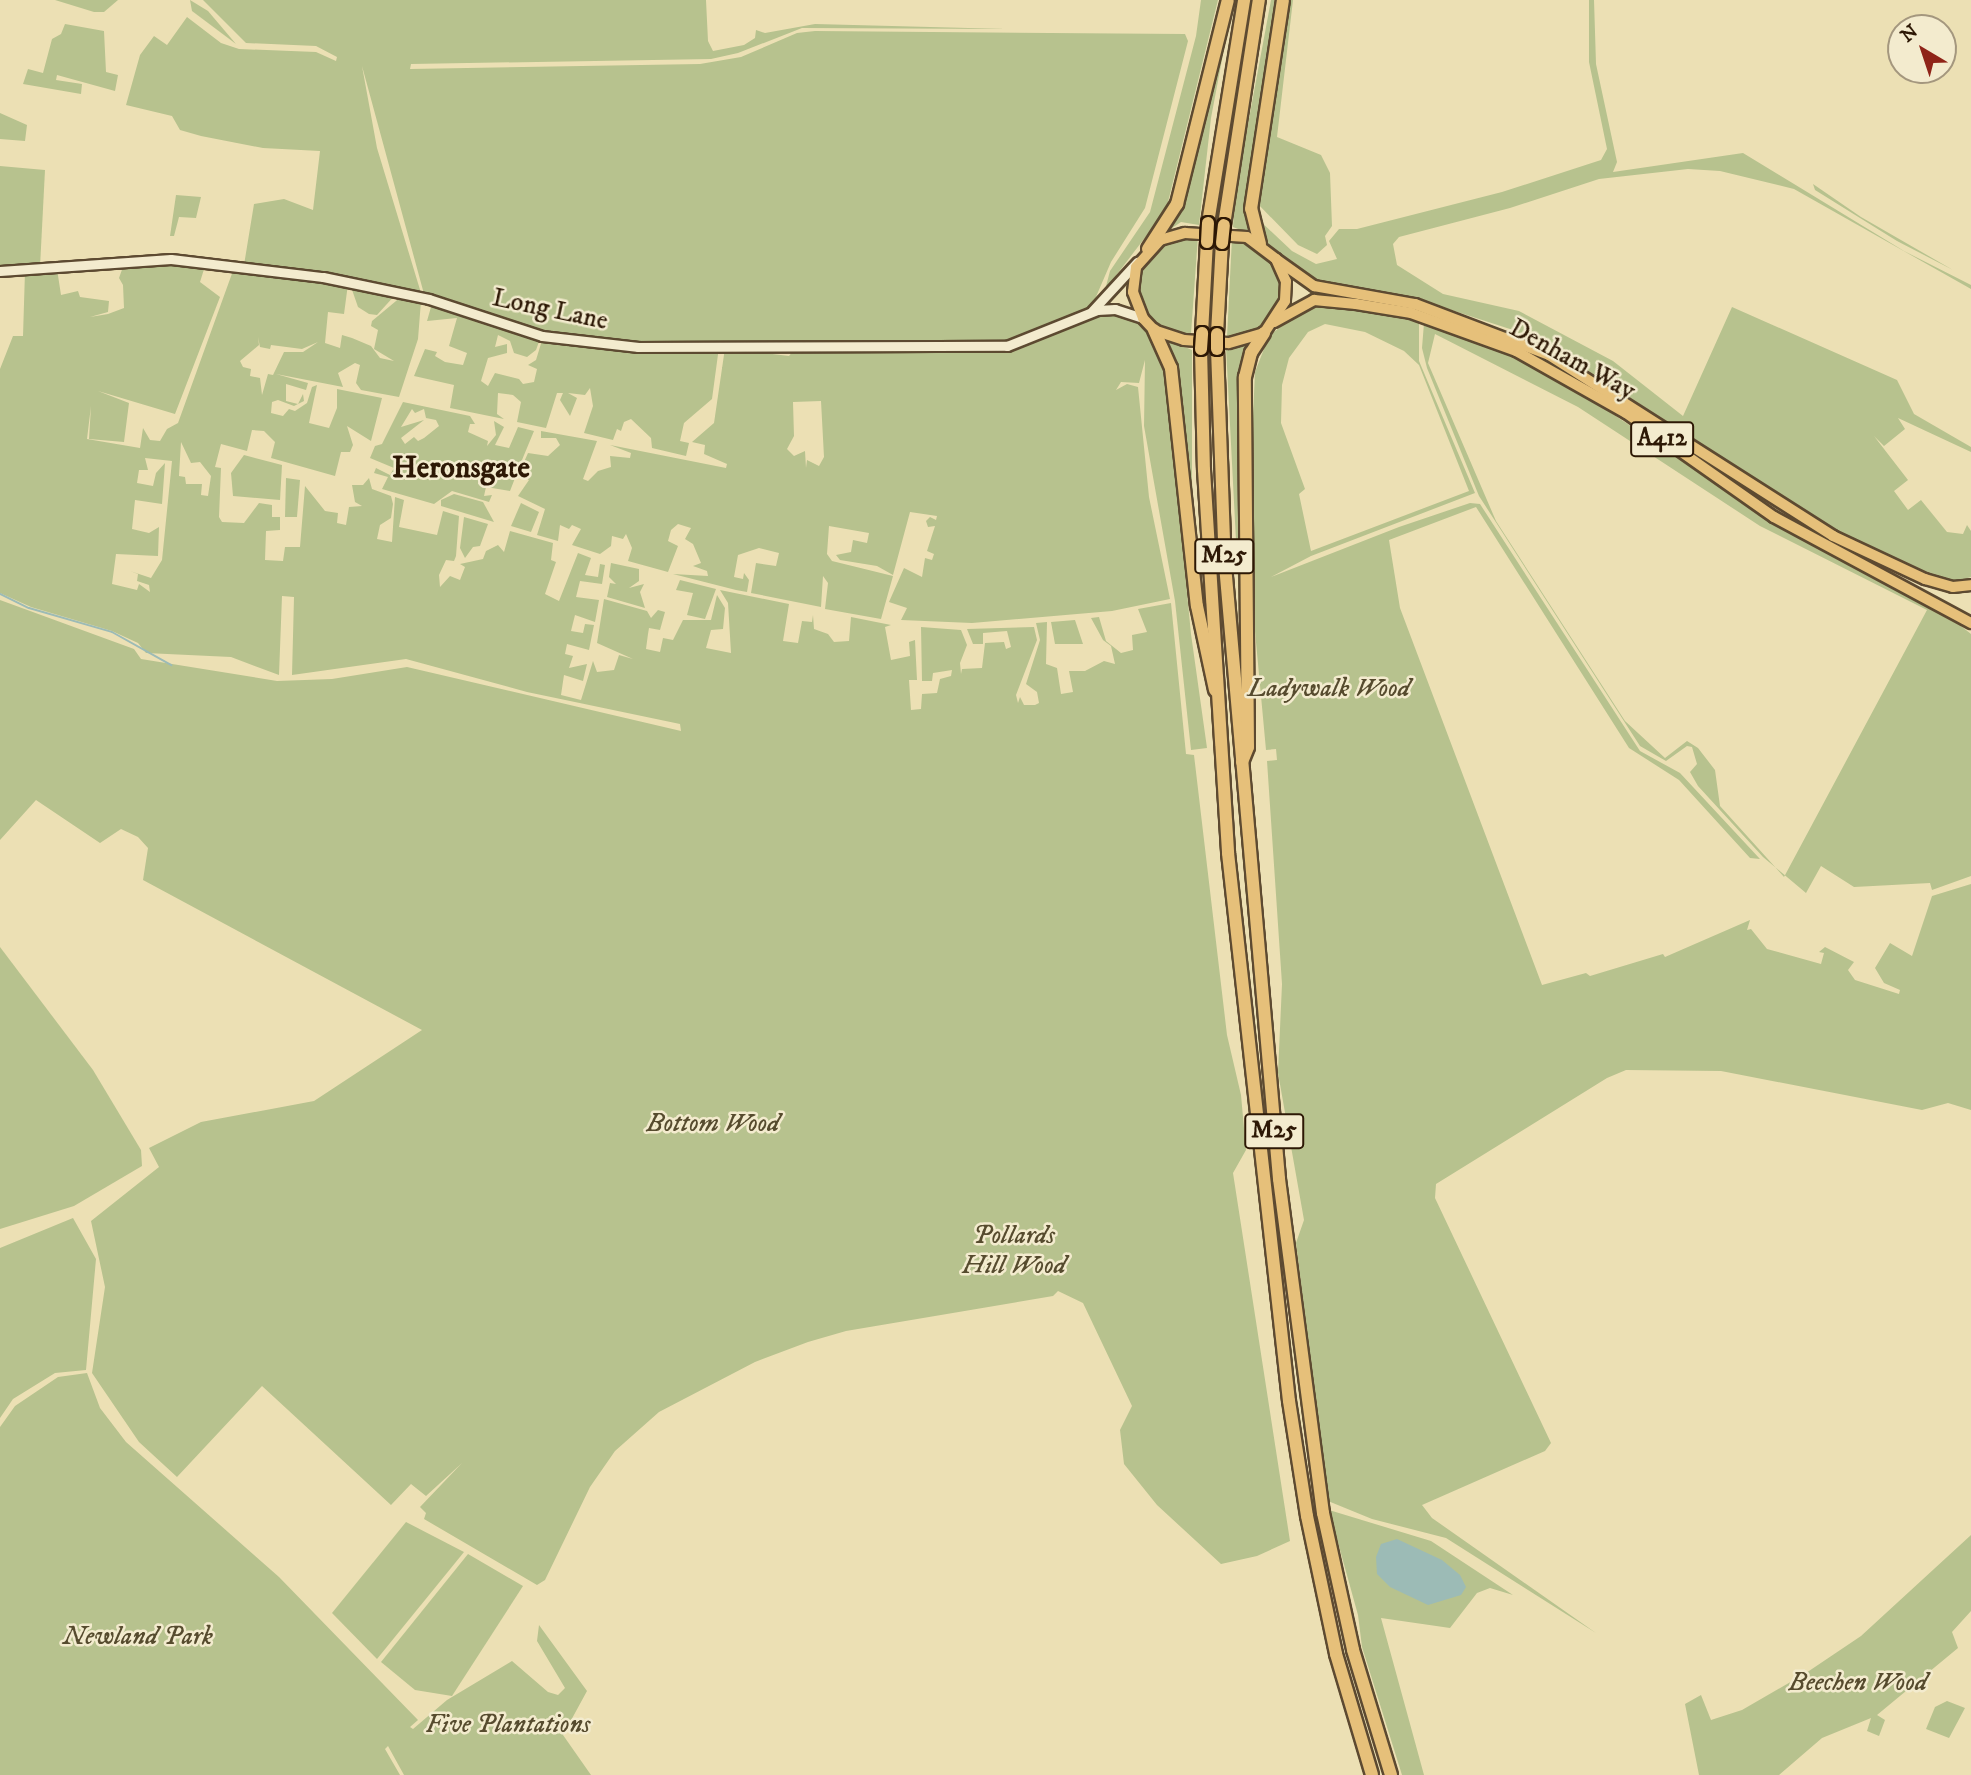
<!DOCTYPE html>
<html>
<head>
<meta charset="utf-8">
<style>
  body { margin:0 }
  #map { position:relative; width:1971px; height:1775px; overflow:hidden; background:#ece0b4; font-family:"IM FELL DW Pica",serif }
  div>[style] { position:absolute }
  .green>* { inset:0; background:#b7c28e }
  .water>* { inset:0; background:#9cbbb6 }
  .stream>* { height:2px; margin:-1px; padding:0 1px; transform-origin:1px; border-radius:1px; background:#9cbbb6 }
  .roads { filter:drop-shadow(2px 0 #5d4a31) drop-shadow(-2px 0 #5d4a31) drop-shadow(0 2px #5d4a31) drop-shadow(0 -2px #5d4a31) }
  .minor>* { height:9px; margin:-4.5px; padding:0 4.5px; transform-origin:4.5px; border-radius:4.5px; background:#f3ebce }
  .major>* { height:10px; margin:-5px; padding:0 5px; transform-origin:5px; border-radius:5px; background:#e6c07a }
  .highway>* { height:12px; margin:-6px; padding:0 6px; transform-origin:6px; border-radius:6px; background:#e6c07a }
  .bridges { filter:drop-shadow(2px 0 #2d1805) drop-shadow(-2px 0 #2d1805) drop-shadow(0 2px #2d1805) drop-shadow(0 -2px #2d1805) }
  .highway-bridge>* { height:12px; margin:-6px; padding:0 6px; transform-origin:6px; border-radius:6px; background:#e6c07a }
  span { translate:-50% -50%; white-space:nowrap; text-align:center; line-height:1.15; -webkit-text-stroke:5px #f3ebce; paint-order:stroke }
  .shield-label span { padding:2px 5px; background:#f3ebce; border:2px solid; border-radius:5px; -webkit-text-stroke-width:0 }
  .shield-label { font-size:24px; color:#2d1805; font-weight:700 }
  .street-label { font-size:26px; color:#2d1805 }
  .park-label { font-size:26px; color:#564b2e; font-style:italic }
  .quarter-label { font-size:30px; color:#2d1805; font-weight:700 }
  .north { position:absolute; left:1887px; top:14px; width:70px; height:70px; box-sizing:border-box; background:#f3ebce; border:2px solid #a4977e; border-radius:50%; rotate:321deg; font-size:19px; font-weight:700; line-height:28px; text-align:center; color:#2d1805 }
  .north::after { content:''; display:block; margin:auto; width:24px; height:32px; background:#8f2418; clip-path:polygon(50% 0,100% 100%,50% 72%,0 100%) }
</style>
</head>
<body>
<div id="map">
  <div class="green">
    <div style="clip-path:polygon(55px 0,118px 0,104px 12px,94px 12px)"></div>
    <div style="clip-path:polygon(190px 0,208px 11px,236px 44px,192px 11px)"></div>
    <div style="clip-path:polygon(203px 0,706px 0,708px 41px,713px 51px,744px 45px,755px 38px,756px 30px,765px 33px,815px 24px,1007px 29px,802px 28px,738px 53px,711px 59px,411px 64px,410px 69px,700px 64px,741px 57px,797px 33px,815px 31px,1185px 34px,1188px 41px,1145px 208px,1111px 262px,1092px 306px,1078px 316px,1019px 339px,993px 343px,638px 345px,543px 334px,424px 294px,362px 66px,377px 148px,421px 293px,244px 265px,254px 204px,284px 199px,313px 210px,320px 151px,263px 148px,201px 136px,180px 130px,172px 116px,126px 105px,140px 55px,154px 36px,167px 45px,187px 17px,221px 43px,239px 49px,316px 52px,336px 61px,337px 57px,316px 46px,246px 43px)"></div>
    <div style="clip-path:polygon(1201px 0,1218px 0,1166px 210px,1105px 290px,1110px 271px,1150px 212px,1196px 36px)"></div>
    <div style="clip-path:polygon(1271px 0,1279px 0,1246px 212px,1251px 234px,1233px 227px,1236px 189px)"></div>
    <div style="clip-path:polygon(1288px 0,1293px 0,1277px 137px,1321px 155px,1330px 173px,1332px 226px,1325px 236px,1327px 245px,1317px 254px,1298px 245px,1256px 202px)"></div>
    <div style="clip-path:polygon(1589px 0,1594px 0,1596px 64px,1617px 162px,1613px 172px,1743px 153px,1904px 251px,1971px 285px,1971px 289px,1794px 189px,1720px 171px,1688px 169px,1599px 179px,1510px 208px,1399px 237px,1393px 244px,1397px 265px,1443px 294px,1519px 311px,1613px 361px,1683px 416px,1732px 307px,1897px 380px,1914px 414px,1971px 447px,1971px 452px,1898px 418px,1905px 429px,1884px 446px,1874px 436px,1908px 480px,1894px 491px,1908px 510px,1921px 500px,1947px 532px,1963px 534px,1967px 525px,1971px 531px,1971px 577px,1957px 581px,1931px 576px,1828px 529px,1581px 366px,1513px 330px,1439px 306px,1308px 280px,1262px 240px,1257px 218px,1292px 251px,1316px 264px,1337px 259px,1329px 241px,1339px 229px,1357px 229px,1502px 192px,1601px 160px,1607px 149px,1589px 62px)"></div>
    <div style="clip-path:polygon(1232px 7px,1211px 118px,1199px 225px,1181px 222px,1166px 232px)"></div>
    <div style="clip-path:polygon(65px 24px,104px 31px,106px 72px,118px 75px,115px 91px,57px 75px,56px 80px,82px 84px,81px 94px,23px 84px,28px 69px,43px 73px,52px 39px,61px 34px)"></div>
    <div style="clip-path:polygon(0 113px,27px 125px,25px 141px,0 139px)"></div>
    <div style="clip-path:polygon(0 166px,45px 170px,40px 267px,0 268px)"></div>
    <div style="clip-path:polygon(1813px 184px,1861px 217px,1953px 270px,1897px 241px,1815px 190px)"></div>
    <div style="clip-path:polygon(176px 195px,201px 197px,196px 218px,179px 217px,174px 236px,170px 236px)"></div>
    <div style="clip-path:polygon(1198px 236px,1191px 334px,1174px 333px,1162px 328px,1141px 306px,1138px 275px,1159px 244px)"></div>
    <div style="clip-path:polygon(1232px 238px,1250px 241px,1276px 264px,1281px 299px,1266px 324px,1254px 333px,1227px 337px)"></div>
    <div style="clip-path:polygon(evenodd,141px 262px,205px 266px,200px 282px,220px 297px,175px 414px,98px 391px,129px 403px,124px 442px,89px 439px,91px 406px,87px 439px,140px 448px,143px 428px,150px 440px,160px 441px,167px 429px,178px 423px,234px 268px,348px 284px,344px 314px,328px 312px,325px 343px,340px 348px,342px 335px,352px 338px,371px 346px,380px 358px,394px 361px,374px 349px,378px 330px,371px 326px,372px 321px,402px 296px,421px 301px,418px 339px,399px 397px,361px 390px,356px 383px,360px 365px,355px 363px,338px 373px,343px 387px,276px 374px,308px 383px,306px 390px,286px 384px,286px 401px,298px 404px,303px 394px,304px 401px,294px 406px,278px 400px,272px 402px,271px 413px,283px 416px,289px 409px,295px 411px,307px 403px,312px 387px,317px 385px,309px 423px,329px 428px,337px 408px,337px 389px,382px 398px,371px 441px,347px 426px,353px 445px,350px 452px,341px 452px,335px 476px,271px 458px,275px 442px,264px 431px,252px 430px,247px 451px,221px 444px,215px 467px,221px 468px,219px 517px,222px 522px,244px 523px,259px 503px,272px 505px,272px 517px,280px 517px,280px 530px,266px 531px,265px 560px,283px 561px,285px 547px,300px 547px,305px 486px,325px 511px,338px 513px,337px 523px,346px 525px,349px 507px,362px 506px,355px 502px,352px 485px,363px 485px,369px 478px,372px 489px,391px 496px,393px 504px,391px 518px,380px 525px,377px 539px,392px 542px,395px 497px,404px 500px,399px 527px,437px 535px,443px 511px,459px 516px,456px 556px,454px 561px,446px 560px,439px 575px,440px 587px,450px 576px,460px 580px,465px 567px,460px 564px,483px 559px,486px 551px,498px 545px,504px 552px,510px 531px,553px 543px,551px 560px,556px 562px,545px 594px,559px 601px,578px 553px,591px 558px,585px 575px,598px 577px,600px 564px,605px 565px,602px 584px,580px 581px,576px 597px,599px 600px,595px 622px,575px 615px,571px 631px,583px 633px,585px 624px,594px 625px,589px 650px,567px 644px,565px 654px,573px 656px,569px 668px,587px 664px,583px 681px,564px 675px,561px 695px,581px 700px,593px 661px,597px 672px,614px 670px,619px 655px,633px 659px,597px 643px,604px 599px,647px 611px,651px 618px,658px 610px,665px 612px,660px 630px,649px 628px,648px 634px,646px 649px,660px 652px,663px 638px,673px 640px,683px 620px,711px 620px,717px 595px,725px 608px,723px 629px,711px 630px,706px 648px,731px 653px,728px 603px,720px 590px,789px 604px,783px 641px,798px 643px,802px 621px,812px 622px,813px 615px,814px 629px,828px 634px,834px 642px,849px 641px,851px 617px,891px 625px,885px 627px,891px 660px,910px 656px,909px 642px,915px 640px,917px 680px,909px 680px,911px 710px,921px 709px,922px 694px,937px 693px,940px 679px,951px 676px,952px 670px,933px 673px,932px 681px,922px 681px,921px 627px,961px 630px,967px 645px,960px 663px,961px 674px,962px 669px,982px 668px,985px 643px,1004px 642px,1006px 649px,1011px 647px,1007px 631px,983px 633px,983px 644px,973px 644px,967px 629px,1034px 627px,1037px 640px,1016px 695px,1018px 703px,1020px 697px,1024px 705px,1035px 705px,1039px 703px,1037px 692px,1026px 684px,1040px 640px,1036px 623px,1047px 622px,1046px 664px,1057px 668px,1061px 694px,1073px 692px,1069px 671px,1085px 671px,1104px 661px,1115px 664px,1111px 646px,1103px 640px,1091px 618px,1099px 617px,1106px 641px,1121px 653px,1133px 650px,1132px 635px,1147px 632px,1138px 609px,1171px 603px,1186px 754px,1194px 755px,1227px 1035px,1241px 1095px,1246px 1150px,1233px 1173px,1290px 1541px,1257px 1556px,1221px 1564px,1157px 1505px,1124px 1464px,1120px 1430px,1132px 1406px,1083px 1303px,1058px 1291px,1053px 1296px,846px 1331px,808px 1342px,755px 1362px,659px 1412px,615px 1451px,590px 1487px,545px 1580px,537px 1585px,424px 1519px,426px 1513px,420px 1507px,462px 1463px,426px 1496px,411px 1484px,391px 1505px,262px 1386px,177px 1477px,139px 1442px,92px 1373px,105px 1287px,91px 1221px,159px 1167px,149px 1148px,201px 1122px,314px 1101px,422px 1030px,143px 880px,148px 848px,138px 837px,121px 829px,100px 843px,36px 800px,0 840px,0 600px,134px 649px,141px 659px,277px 681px,332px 679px,407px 667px,681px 731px,680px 724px,527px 692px,406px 659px,292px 675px,294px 597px,282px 596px,279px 675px,231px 657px,146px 653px,138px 643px,112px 631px,31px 607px,0 593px,0 369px,13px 336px,23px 336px,25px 271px,57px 269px,61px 295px,78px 291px,80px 297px,109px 301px,108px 312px,90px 317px,108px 314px,124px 308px,123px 285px,119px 278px,124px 264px,141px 262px,258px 337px,260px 347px,270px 349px,271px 345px,302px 349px,318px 342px,303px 352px,284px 352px,273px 375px,268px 374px,262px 395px,260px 378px,250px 376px,251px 369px,243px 367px,240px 361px,259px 345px,258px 337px,141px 262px,181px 442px,191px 463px,200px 462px,211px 476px,208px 496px,201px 495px,202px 484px,186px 484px,185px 477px,179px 476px,181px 442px,141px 262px,145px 458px,172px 461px,162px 560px,151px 578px,130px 571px,138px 574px,137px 581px,149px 585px,150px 592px,139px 584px,137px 590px,112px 584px,116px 554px,158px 556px,159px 527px,149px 533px,132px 529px,135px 500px,162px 504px,165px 463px,156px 473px,153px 486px,137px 483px,139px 470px,148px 470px,145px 458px)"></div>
    <div style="clip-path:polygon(350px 284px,396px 294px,377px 315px,369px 314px,358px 307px)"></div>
    <div style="clip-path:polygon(evenodd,1321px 303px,1419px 322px,1419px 361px,1475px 493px,1311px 556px,1271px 577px,1399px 527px,1470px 503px,1480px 504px,1640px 751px,1680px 773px,1760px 859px,1750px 858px,1679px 780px,1629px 748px,1476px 507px,1389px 540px,1400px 608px,1542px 985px,1586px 973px,1590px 976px,1663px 954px,1665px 957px,1750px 920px,1747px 930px,1751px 929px,1767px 949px,1821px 964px,1824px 953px,1819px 952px,1825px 947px,1854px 962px,1848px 970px,1855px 980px,1899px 994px,1900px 990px,1884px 983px,1875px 968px,1890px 943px,1912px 956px,1932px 896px,1971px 884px,1971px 1110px,1948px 1103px,1922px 1110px,1721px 1071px,1626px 1070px,1607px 1078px,1436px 1184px,1435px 1198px,1551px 1443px,1545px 1451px,1422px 1505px,1432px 1518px,1596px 1633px,1446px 1538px,1372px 1519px,1328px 1501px,1296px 1243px,1304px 1220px,1278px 1073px,1282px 984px,1267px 761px,1277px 760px,1276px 749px,1266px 750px,1252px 599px,1250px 482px,1255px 372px,1269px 336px,1299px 312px,1321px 303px,1325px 324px,1365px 332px,1404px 351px,1419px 365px,1469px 491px,1311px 551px,1299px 494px,1305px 489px,1281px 423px,1282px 385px,1289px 358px,1308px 332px,1325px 324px)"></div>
    <div style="clip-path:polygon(436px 305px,541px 336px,536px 350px,527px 357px,514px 353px,510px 341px,498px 335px,495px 347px,507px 344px,507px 353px,488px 358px,481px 381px,488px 386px,495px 373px,519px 379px,523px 384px,534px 382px,537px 369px,528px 365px,536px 360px,543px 337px,719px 347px,712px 399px,684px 423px,680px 441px,689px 443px,686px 456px,652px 448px,651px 438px,631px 419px,624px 422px,621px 431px,617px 429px,613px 440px,584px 433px,593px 406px,590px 388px,585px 395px,568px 393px,577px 398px,570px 416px,560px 400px,563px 393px,557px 393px,546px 428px,517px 422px,521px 402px,513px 395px,498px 393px,497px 414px,504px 419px,450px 408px,454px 385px,414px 376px,425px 349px,437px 352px,435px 356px,445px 362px,463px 365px,467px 353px,449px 346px,457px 318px,427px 321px,431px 307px)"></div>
    <div style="clip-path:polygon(evenodd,1117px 314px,1139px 324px,1156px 344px,1165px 364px,1191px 634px,1207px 748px,1191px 750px,1175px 601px,1144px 426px,1145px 360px,1139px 383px,1121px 382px,1116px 390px,1127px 384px,1138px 387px,1149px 497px,1170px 599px,1112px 611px,972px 623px,901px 620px,907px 608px,889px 602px,904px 568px,922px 577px,925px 558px,932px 560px,934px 554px,927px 551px,935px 526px,928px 527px,926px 521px,930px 517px,936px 520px,937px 516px,910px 512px,893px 575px,877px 566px,840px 560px,836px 555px,851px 552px,853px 540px,867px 543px,869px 533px,829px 526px,827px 554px,832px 561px,893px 576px,881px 619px,825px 609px,828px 583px,823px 576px,821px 607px,751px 593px,756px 563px,776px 566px,779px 553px,759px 548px,738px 555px,734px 577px,743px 579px,744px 573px,749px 580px,747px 592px,736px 590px,673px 574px,708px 576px,707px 571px,693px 566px,701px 563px,693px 544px,685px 539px,691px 528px,678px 524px,671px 530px,668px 541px,678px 546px,668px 572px,628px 561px,632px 548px,626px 534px,623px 539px,612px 536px,611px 546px,600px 554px,572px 545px,581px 529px,572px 525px,569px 529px,560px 525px,558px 541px,537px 535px,545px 509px,518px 496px,529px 480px,517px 473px,510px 491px,486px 487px,484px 496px,492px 495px,489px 502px,452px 491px,434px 504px,382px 489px,388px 477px,374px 473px,376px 468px,390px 475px,394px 468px,370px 458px,375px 446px,382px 444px,403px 402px,470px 416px,475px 424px,470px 424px,468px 432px,488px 441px,487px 446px,496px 435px,494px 421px,504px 427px,495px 445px,509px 448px,518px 427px,534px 431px,522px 460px,524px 462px,528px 453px,548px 456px,560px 445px,556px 438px,541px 438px,541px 431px,597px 441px,583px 479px,588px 481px,598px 471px,611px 467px,610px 456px,630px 458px,631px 453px,610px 445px,726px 468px,727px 464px,704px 454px,705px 445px,692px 442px,714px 423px,725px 348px,789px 356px,794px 350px,1006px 348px,1085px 318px,1117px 314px,821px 401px,824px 457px,819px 466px,807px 460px,806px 468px,805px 451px,794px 456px,787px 449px,794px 436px,793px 402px,821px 401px,1117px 314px,412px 409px,415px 413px,424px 409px,426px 418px,436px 420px,439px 426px,424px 438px,418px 441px,414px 437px,405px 444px,401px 438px,424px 420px,401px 427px,412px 409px)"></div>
    <div style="clip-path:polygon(evenodd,1424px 323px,1482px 342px,1554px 375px,1745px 502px,1933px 604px,1971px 634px,1971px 876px,1932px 890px,1930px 883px,1854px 887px,1821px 866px,1806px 893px,1763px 857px,1698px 786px,1690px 772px,1697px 764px,1692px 747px,1687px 746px,1666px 761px,1640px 746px,1479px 496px,1427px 368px,1422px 348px,1424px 323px,1435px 334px,1578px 407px,1760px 526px,1927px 610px,1784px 877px,1720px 806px,1715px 770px,1698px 748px,1687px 741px,1665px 758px,1625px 721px,1496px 521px,1428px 363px,1435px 334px)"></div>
    <div style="clip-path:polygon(1166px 339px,1192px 350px,1192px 482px,1203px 611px,1173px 359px)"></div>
    <div style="clip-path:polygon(1253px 343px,1247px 357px,1242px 657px,1226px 347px)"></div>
    <div style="clip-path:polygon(244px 455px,282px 465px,280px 500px,233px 496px,231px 473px)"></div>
    <div style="clip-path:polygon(286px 478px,300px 480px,297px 517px,285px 517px)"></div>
    <div style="clip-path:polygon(454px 494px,483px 502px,494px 522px,441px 506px,441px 500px)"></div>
    <div style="clip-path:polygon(521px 503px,539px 512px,531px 532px,511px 526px)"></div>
    <div style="clip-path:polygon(464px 517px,488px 524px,480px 546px,473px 547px,465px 558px,460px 548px)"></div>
    <div style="clip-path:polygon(611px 563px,639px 569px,639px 581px,629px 588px,644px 584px,640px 592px,645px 608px,607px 597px,610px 583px,616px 584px,609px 577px)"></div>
    <div style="clip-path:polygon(680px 580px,716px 589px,705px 619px,687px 615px,693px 593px,676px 590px)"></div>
    <div style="clip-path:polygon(1075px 620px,1083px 644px,1055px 644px,1051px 622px)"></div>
    <div style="clip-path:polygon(0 947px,93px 1070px,141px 1150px,142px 1166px,74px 1206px,0 1229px)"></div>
    <div style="clip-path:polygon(73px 1218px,96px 1259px,86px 1370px,55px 1373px,13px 1399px,0 1418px,0 1248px)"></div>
    <div style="clip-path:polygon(87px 1373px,100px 1408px,126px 1442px,279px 1577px,418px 1720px,410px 1727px,413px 1729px,447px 1700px,512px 1661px,548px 1692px,558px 1695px,565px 1688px,537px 1641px,539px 1625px,587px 1691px,563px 1735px,591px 1775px,404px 1775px,388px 1746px,385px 1749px,400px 1775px,0 1775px,0 1427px,15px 1406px,58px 1377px)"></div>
    <div style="clip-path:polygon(1329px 1510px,1431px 1541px,1513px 1595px,1490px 1588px,1477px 1593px,1450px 1628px,1381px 1618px,1424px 1775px,1402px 1775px,1362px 1647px,1358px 1615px)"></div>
    <div style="clip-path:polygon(406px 1522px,464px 1552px,377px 1659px,332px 1613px)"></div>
    <div style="clip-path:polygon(1971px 1535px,1971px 1611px,1952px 1632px,1958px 1648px,1877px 1715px,1885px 1720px,1879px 1736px,1867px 1731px,1871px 1718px,1822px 1738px,1779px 1775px,1699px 1775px,1685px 1704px,1701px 1695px,1711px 1720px,1742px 1710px,1806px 1673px,1861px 1636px)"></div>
    <div style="clip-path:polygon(468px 1554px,523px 1586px,452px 1696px,415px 1690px,381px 1662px)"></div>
    <div style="clip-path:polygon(1947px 1701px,1965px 1708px,1949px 1738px,1926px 1729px,1935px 1707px)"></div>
  </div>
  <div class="water">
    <div style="clip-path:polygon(1397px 1539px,1442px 1560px,1460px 1575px,1466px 1587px,1461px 1595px,1428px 1605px,1390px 1587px,1377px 1574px,1376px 1557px,1381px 1544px)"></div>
  </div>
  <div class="stream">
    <div style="left:0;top:594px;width:32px;rotate:26deg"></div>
    <div style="left:29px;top:608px;width:86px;rotate:16.1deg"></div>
    <div style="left:112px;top:632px;width:68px;rotate:29.2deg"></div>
  </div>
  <div class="roads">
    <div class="minor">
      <div style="left:0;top:271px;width:171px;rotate:-4deg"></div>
      <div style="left:171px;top:259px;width:153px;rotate:6.8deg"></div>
      <div style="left:323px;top:277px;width:108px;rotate:11.7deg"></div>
      <div style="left:429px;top:299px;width:119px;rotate:18.1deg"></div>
      <div style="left:542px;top:336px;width:97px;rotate:6.5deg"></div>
      <div style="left:638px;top:347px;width:369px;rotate:-0.2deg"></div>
      <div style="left:1007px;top:346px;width:97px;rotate:-21.8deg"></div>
      <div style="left:1097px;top:310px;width:18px;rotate:-3deg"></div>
      <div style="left:1115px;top:309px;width:29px;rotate:18deg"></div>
      <div style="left:1092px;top:311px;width:67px;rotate:-47.4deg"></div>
    </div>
    <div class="major">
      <div style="left:1185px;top:233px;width:62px;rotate:3.7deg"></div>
      <div style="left:1247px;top:237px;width:36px;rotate:37deg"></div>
      <div style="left:1276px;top:259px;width:24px;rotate:66deg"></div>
      <div style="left:1286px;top:281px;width:20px;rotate:93deg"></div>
      <div style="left:1285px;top:301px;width:38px;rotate:123deg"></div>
      <div style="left:1264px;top:333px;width:37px;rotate:164deg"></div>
      <div style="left:1228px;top:343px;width:44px;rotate:-176.1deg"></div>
      <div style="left:1184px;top:340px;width:32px;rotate:-162deg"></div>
      <div style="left:1154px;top:330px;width:16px;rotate:-133deg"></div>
      <div style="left:1143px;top:318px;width:28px;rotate:-111deg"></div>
      <div style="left:1133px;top:292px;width:25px;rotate:-83deg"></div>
      <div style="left:1136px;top:267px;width:36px;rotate:-48deg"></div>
      <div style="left:1160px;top:240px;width:26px;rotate:-16deg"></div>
      <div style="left:1276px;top:259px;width:47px;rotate:35.4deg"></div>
      <div style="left:1314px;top:286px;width:103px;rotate:10.1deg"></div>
      <div style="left:1415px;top:304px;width:143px;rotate:20.8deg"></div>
      <div style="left:1549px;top:355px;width:337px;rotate:32.5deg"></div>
      <div style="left:1833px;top:536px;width:102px;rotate:25.1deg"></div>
      <div style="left:1925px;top:579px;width:29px;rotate:16deg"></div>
      <div style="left:1953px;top:587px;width:18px;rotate:-6deg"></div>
      <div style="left:1274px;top:322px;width:46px;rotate:-28.8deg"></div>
      <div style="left:1314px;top:300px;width:42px;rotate:5.4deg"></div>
      <div style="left:1356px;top:304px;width:56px;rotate:9.3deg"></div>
      <div style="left:1411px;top:313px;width:112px;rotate:19.9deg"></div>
      <div style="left:1516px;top:351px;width:126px;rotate:29.4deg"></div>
      <div style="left:1626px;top:413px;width:181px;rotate:35.1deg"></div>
      <div style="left:1774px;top:517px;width:224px;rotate:28.3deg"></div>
    </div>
    <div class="highway">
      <div style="left:1208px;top:223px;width:226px;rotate:-80.8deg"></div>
      <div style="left:1224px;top:225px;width:228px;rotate:-81.2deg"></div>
      <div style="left:1260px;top:244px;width:36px;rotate:-104deg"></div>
      <div style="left:1251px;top:209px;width:211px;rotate:-81.3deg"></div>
      <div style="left:1148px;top:249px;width:54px;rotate:-57.2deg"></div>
      <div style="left:1177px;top:204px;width:210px;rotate:-76deg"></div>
      <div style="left:1154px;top:330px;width:42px;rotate:65.9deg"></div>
      <div style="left:1171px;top:368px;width:239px;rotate:83.8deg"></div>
      <div style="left:1197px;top:606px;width:86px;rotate:77.9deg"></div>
      <div style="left:1202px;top:333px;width:91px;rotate:-86.9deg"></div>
      <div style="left:1217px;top:334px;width:91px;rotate:-86.9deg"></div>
      <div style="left:1201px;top:349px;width:121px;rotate:88.6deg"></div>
      <div style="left:1204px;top:470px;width:384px;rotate:86.4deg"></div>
      <div style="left:1228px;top:853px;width:551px;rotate:83.65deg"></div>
      <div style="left:1289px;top:1401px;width:116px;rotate:81.1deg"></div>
      <div style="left:1307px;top:1516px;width:141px;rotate:78.1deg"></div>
      <div style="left:1336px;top:1654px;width:126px;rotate:73.4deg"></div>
      <div style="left:1217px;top:349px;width:216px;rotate:87.9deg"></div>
      <div style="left:1225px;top:565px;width:616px;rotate:84.97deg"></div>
      <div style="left:1279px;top:1179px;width:337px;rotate:82.5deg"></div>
      <div style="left:1323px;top:1513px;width:140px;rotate:77.6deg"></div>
      <div style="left:1353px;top:1650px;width:131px;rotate:73.1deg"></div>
      <div style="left:1242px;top:762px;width:16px;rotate:-68deg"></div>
      <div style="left:1248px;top:747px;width:370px;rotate:-90.5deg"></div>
      <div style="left:1245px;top:377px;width:25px;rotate:-76deg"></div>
      <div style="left:1251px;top:353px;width:24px;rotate:-57deg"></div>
    </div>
  </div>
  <div class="bridges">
    <div class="highway-bridge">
      <div style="left:1207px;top:242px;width:19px;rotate:-87deg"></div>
      <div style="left:1222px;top:243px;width:18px;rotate:-84deg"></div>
      <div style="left:1201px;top:349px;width:16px;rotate:-86deg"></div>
      <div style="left:1217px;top:349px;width:15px;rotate:-90deg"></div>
    </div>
  </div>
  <div class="shield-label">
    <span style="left:1662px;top:439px">A412</span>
    <span style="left:1224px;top:556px">M25</span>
    <span style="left:1274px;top:1131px">M25</span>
  </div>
  <div class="street-label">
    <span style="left:550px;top:310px;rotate:12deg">Long Lane</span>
    <span style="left:1572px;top:360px;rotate:29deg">Denham Way</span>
  </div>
  <div class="park-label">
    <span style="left:1329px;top:689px">Ladywalk Wood</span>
    <span style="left:713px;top:1124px">Bottom Wood</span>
    <span style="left:1014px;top:1251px">Pollards<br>Hill Wood</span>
    <span style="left:138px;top:1637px">Newland Park</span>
    <span style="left:1858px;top:1683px">Beechen Wood</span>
    <span style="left:508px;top:1725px">Five Plantations</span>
  </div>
  <div class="quarter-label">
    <span style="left:461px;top:469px">Heronsgate</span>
  </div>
  <div class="north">N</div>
</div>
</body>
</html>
